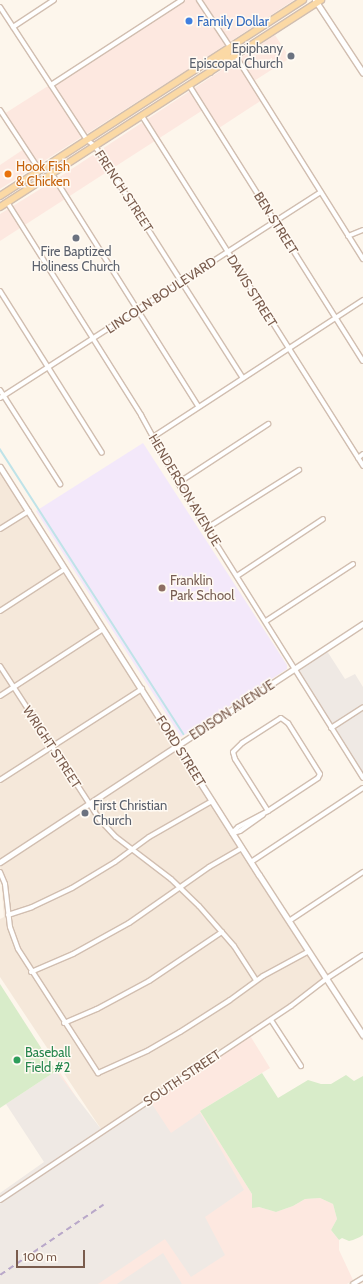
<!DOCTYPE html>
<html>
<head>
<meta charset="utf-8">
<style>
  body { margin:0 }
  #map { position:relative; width:363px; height:1284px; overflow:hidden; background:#fdf6ec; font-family:Cabin,sans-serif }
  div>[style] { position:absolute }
  .residential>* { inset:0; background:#f5e8da }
  .commercial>* { inset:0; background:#fde8e0 }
  .industrial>* { inset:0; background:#efe9e4 }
  .education>* { inset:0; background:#f3e8fa }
  .green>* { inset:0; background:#d8ecc9 }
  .stream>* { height:1.5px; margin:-0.75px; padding:0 0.75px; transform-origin:0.75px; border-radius:0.75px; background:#bfe3e8 }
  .roads { filter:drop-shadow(1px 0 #d1beb0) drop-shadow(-1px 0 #d1beb0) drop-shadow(0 1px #d1beb0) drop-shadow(0 -1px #d1beb0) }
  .minor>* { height:4px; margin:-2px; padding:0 2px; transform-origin:2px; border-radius:2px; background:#fff }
  .tertiary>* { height:5px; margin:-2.5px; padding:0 2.5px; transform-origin:2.5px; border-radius:2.5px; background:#fff }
  .primary>* { height:6px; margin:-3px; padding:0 3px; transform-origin:3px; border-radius:3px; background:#fbd9a5 }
  .rail>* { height:1.5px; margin-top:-0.75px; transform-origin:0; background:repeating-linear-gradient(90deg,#b9a8c9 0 6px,transparent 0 10px) }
  .dots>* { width:11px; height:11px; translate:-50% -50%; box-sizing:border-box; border:2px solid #fffaf3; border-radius:50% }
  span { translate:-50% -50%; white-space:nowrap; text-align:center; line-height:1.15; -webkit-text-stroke:3px #fffaf3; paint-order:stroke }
  .shop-label { font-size:13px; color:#366cbe }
  .left { translate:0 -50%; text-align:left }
  .worship-label { font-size:13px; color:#5b616d }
  .right { translate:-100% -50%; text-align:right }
  .food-label { font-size:13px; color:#c56008 }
  .street-label { font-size:13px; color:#7a5c4d }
  .education-label { font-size:13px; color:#785e54 }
  .leisure-label { font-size:13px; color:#27864d }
  .scale { position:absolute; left:16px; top:1250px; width:69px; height:18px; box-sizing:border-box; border:2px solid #7a5c4d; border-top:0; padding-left:5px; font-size:12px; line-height:14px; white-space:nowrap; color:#7a5c4d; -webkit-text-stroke:3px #fffaf3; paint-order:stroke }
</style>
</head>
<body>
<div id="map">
  <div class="residential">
    <div style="clip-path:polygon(0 471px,174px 746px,0 859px)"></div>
    <div style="clip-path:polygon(177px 750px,323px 978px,306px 993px,101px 1129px,0 977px,0 919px,4px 917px,0 864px)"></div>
  </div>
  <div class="commercial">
    <div style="clip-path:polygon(183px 0,294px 0,187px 70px,0 189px,0 165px,27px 147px,4px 114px)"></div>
    <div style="clip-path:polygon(275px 35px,290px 58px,254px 81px,265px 98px,219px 128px,206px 108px,0 241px,0 214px,58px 178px)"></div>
    <div style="clip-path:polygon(249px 1034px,270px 1068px,200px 1111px,252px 1194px,259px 1207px,276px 1212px,293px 1206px,305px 1199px,320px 1198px,333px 1204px,337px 1219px,331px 1230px,339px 1240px,339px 1250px,353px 1280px,347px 1284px,0 1284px,0 1196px,46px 1163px,59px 1071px,100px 1133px)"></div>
  </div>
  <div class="industrial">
    <div style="clip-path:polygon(327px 651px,345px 679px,355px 674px,363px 687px,363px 774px,298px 670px)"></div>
    <div style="clip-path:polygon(56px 1071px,101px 1129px,148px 1098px,171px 1133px,200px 1113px,244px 1190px,205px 1217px,225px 1255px,191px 1277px,165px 1239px,98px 1284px,0 1284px,0 1193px,44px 1162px,6px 1104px)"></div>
    <div style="clip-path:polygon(163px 1253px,182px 1284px,117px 1284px)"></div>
  </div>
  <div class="education">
    <div style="clip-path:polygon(143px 443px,287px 665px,287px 669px,181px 737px,36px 511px)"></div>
  </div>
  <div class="green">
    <div style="clip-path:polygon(0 984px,56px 1071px,0 1108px)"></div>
    <div style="clip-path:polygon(262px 1073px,278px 1098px,308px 1080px,321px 1084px,331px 1084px,346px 1075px,354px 1081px,363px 1076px,363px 1235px,360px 1237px,353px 1240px,349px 1241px,342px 1238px,339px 1240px,331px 1230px,337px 1219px,333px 1204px,320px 1198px,305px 1199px,293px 1206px,276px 1212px,259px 1207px,252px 1208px,252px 1194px,200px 1111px)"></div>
  </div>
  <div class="stream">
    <div style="left:0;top:449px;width:339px;rotate:57.2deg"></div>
  </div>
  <div class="roads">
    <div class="minor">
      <div style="left:199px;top:0;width:56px;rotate:56.6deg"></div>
      <div style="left:0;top:7px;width:159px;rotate:56.8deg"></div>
      <div style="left:87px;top:140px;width:10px;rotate:37deg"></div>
      <div style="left:95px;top:146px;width:275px;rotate:57.5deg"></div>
      <div style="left:13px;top:27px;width:49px;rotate:-33.4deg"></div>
      <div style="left:235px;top:55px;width:241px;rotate:57.9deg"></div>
      <div style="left:51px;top:85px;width:156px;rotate:-33deg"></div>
      <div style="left:189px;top:85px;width:326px;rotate:57.8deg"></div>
      <div style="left:0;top:110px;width:73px;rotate:56.7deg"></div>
      <div style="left:142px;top:116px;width:414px;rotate:57.7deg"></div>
      <div style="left:52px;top:174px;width:275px;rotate:57.8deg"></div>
      <div style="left:7px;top:202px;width:252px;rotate:57.8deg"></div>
      <div style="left:141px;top:415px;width:77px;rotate:61.4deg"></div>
      <div style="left:178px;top:483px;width:348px;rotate:57.9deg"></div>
      <div style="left:348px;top:236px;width:16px;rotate:-22deg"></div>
      <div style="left:0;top:291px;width:191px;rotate:57.8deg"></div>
      <div style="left:0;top:390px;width:112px;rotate:57.4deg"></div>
      <div style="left:0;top:398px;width:381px;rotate:-32.7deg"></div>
      <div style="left:153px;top:437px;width:251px;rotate:-33.1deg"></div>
      <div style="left:358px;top:458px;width:6px;rotate:-39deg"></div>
      <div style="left:178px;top:483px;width:108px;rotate:-33.2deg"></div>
      <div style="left:207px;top:528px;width:109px;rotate:-32.2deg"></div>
      <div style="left:0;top:529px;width:34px;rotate:-32deg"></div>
      <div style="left:237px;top:576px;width:103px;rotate:-33.5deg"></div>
      <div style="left:0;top:611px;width:77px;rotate:-32.9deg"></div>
      <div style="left:266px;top:621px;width:104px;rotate:-33.2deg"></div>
      <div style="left:0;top:666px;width:184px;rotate:57deg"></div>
      <div style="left:100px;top:820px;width:23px;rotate:47deg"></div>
      <div style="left:116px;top:837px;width:69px;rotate:37.4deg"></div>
      <div style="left:171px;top:879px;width:39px;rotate:44deg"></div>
      <div style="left:199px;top:906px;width:53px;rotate:48.8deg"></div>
      <div style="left:234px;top:946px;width:40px;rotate:57.1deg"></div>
      <div style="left:0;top:696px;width:123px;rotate:-33deg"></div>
      <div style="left:281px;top:718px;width:9px;rotate:36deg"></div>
      <div style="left:288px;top:723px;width:60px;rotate:57.9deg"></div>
      <div style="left:320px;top:774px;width:4px;rotate:117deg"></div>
      <div style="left:318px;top:778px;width:60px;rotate:146.6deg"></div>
      <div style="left:268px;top:811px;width:62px;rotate:-122.4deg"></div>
      <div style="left:235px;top:759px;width:7px;rotate:-106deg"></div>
      <div style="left:233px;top:752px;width:13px;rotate:-45deg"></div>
      <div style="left:242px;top:743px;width:46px;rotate:-32.7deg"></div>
      <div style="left:331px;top:728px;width:38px;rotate:-33deg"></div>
      <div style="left:0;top:780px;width:169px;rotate:-32.7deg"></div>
      <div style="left:232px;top:833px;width:8px;rotate:-45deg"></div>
      <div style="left:238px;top:827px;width:34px;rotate:-28deg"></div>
      <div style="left:233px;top:833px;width:7px;rotate:-16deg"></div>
      <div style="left:240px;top:831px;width:28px;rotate:-35deg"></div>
      <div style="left:251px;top:862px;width:134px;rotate:-33.5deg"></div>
      <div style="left:0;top:872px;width:13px;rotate:67deg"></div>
      <div style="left:5px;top:884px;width:43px;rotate:83.4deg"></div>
      <div style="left:10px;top:927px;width:23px;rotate:70deg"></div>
      <div style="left:18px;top:949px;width:148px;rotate:57.2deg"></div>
      <div style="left:98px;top:1073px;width:54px;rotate:-24.2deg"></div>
      <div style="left:147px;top:1051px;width:38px;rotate:-30deg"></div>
      <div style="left:180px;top:1032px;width:59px;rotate:-32.6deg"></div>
      <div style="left:230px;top:1000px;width:41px;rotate:-36deg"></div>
      <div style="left:263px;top:976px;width:52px;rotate:-28.5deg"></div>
      <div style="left:8px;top:915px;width:25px;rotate:-18deg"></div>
      <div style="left:32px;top:907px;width:44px;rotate:-25.4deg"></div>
      <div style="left:72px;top:888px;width:50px;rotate:-31.2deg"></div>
      <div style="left:115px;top:862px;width:42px;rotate:-36.3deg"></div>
      <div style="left:149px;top:837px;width:73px;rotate:-29.7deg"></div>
      <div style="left:289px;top:921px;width:89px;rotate:-33.5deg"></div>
      <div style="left:31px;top:972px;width:46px;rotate:-23.2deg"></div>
      <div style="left:73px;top:954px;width:64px;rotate:-29deg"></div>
      <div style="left:129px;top:923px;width:98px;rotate:-35deg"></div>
      <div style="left:209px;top:867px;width:38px;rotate:-30deg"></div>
      <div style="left:271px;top:1020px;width:55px;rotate:56.9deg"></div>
      <div style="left:64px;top:1023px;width:36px;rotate:-23deg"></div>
      <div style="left:97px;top:1009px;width:59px;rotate:-28.3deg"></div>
      <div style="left:149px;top:981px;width:88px;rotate:-33.9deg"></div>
      <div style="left:0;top:1200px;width:350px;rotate:-33.7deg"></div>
      <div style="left:291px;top:1006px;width:44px;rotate:-37.6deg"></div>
      <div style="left:326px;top:979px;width:44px;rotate:-33deg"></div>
      <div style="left:353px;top:1284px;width:12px;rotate:-31deg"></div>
    </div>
    <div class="tertiary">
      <div style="left:315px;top:0;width:87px;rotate:56.7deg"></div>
      <div style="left:0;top:467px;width:483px;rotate:57.6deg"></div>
      <div style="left:259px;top:875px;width:191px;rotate:57deg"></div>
      <div style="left:0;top:862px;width:434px;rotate:-33.3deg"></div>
    </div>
    <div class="primary">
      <div style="left:210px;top:72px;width:7px;rotate:-74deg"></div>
      <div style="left:212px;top:65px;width:19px;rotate:-36deg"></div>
      <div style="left:227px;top:54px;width:7px;rotate:-63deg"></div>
      <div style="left:0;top:196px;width:361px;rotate:-32.9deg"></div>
      <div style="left:0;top:207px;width:382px;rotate:-32.8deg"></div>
    </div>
  </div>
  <div class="rail">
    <div style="left:0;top:1275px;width:125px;rotate:-34.2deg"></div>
  </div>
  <div class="dots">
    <div style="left:189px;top:21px;background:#3f7fe0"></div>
    <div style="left:291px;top:56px;background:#6b7280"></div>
    <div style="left:8px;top:174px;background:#e8710a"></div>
    <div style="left:76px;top:238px;background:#6b7280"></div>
    <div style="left:162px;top:588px;background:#8d6e63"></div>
    <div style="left:85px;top:813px;background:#6b7280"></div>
    <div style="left:17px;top:1060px;background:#2e9e5b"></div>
  </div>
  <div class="shop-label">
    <span class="left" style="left:197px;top:21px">Family Dollar</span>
  </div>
  <div class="worship-label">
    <span class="right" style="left:283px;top:56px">Epiphany<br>Episcopal Church</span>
    <span style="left:76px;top:259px">Fire Baptized<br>Holiness Church</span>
    <span class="left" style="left:93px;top:813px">First Christian<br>Church</span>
  </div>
  <div class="food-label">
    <span class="left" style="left:16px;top:174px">Hook Fish<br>&amp; Chicken</span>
  </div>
  <div class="street-label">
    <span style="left:124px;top:191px;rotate:57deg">FRENCH STREET</span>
    <span style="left:276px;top:223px;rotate:58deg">BEN STREET</span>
    <span style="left:252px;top:291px;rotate:58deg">DAVIS STREET</span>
    <span style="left:161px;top:295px;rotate:-33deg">LINCOLN BOULEVARD</span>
    <span style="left:185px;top:490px;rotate:59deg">HENDERSON AVENUE</span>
    <span style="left:232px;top:710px;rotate:-33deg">EDISON AVENUE</span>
    <span style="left:52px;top:747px;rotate:57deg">WRIGHT STREET</span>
    <span style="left:181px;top:751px;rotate:58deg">FORD STREET</span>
    <span style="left:182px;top:1078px;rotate:-34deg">SOUTH STREET</span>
  </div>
  <div class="education-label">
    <span class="left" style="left:170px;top:588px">Franklin<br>Park School</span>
  </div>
  <div class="leisure-label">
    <span class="left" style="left:25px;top:1060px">Baseball<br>Field #2</span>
  </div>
  <div class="scale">100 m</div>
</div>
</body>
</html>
